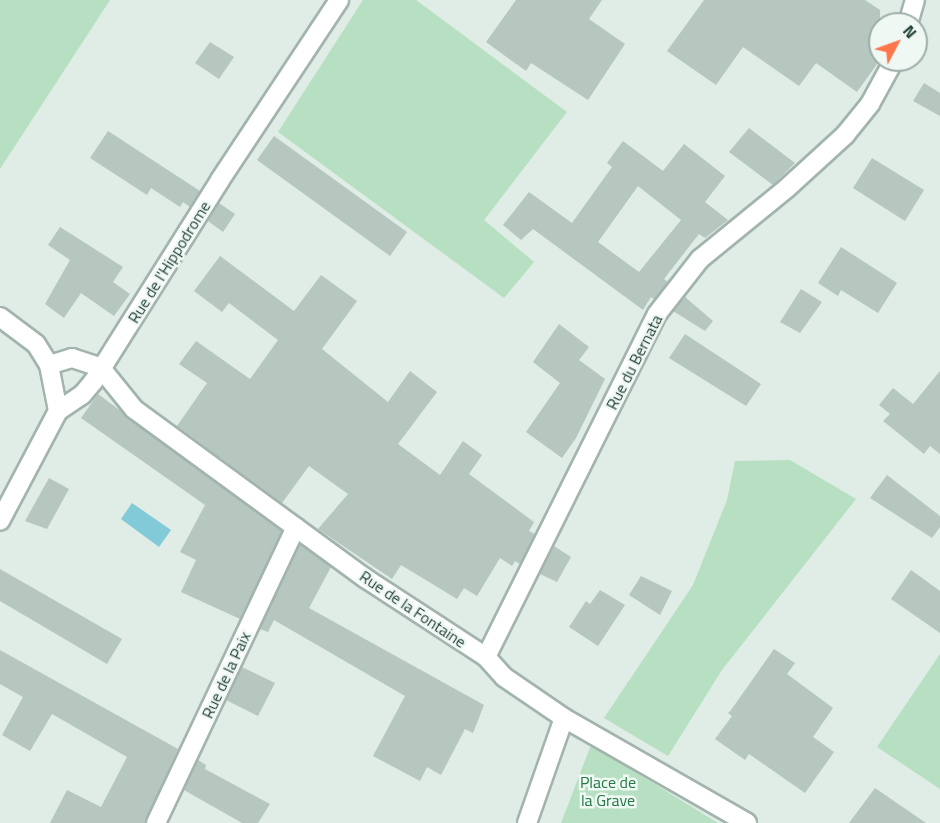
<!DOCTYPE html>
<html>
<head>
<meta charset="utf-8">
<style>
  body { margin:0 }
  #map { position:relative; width:940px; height:823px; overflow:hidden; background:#e0ece6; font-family:"Titillium Web",sans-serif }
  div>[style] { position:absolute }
  .green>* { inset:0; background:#b6e0c1 }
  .water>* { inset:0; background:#82cad7 }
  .building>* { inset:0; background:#b5c7bf }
  .roads { filter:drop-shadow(2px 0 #a2b4ad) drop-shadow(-2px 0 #a2b4ad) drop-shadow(0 2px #a2b4ad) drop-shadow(0 -2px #a2b4ad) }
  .minor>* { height:18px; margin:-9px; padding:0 9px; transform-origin:9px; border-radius:9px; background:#fff }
  .secondary>* { height:18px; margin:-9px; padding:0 9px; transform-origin:9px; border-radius:9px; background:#fff }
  span { translate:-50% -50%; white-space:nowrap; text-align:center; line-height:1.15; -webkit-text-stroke:5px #f0f8f4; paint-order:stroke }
  .street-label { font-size:16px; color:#1f3e35 }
  .park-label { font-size:16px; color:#257845 }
  .north { position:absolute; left:868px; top:12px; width:60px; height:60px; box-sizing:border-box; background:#f0f8f4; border:2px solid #9caea8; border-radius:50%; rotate:49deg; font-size:16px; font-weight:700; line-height:24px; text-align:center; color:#1f3e35 }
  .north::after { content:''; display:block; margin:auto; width:21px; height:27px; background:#fe764b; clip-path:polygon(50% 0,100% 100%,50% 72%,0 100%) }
</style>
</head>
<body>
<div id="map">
  <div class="green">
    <div style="clip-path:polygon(0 0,110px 0,0 169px)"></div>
    <div style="clip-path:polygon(363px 0,416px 0,567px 112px,484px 220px,534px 262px,504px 298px,278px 132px)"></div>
    <div style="clip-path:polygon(790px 460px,856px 499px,722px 670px,668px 756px,604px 718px,693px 585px,727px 500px,735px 461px)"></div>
    <div style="clip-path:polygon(940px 654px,940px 789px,877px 747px)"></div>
    <div style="clip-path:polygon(591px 745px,718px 823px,561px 823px)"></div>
  </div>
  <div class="water">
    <div style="clip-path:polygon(132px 503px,171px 530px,159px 547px,121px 519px)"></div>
  </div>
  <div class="building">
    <div style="clip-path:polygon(516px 0,602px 0,589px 19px,625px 44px,588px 100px,531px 63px,526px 71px,486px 42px)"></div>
    <div style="clip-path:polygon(704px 0,865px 0,880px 10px,880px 60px,857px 92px,816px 63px,799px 86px,743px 47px,716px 85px,667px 51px)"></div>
    <div style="clip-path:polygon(210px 42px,234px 57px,219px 79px,195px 63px)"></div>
    <div style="clip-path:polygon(924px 83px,940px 93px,940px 116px,913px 101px)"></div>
    <div style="clip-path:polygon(749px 128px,795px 163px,773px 185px,729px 152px)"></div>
    <div style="clip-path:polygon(108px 131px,200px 191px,190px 207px,183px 202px,180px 207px,151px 188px,147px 195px,90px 158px)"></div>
    <div style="clip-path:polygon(274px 136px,407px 232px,390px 256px,257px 160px)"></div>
    <div style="clip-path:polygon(evenodd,623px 141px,663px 171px,684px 144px,725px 176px,705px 202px,728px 220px,705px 238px,699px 234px,664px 279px,668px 282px,654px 299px,651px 297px,643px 310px,533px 229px,521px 240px,503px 225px,529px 192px,572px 223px,612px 167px,607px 163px,623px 141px,638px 186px,681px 220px,639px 272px,598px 242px,638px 186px)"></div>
    <div style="clip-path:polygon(872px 158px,924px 190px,905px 221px,853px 188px)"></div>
    <div style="clip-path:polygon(219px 203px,235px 214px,223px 232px,208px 221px)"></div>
    <div style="clip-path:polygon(60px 227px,123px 267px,113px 282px,130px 294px,114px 316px,81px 293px,64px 318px,45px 304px,70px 260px,48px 245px)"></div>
    <div style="clip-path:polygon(841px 247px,897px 283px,878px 313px,841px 290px,838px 296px,818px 283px)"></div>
    <div style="clip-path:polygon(220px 256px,294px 311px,321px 275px,357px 301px,322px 349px,388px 402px,410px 371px,437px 392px,398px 444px,440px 475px,463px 441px,482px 455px,469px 474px,534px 522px,529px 531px,535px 534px,520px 564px,515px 561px,512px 566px,500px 558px,477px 596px,464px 588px,457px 599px,401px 565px,392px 579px,318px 529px,348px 494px,309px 466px,282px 503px,177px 426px,207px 383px,179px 364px,196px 341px,250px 379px,278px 340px,229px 303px,222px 312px,194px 291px)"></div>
    <div style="clip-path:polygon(801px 289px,822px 302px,800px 333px,780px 322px)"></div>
    <div style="clip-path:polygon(685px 297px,713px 321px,705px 331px,673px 311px)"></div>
    <div style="clip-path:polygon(559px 324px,589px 347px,579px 360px,605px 379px,576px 438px,562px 458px,526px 432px,560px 383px,533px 362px)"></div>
    <div style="clip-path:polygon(685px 334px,761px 384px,746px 406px,669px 358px)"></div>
    <div style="clip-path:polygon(940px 371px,940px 454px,930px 446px,924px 454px,883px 421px,890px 414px,879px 405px,893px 388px,913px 404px)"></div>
    <div style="clip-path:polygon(98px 394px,282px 531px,240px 619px,181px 592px,196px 560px,180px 552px,205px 505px,81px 418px)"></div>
    <div style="clip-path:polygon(887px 475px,940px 516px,940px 527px,932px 538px,870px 498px)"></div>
    <div style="clip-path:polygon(49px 478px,69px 489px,47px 529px,25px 521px)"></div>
    <div style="clip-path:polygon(300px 544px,331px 567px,309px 608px,484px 705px,473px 733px,465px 729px,441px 775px,427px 767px,420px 781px,373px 756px,405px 696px,274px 620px,268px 632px,260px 629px)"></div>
    <div style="clip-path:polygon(554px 546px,571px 557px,557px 582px,540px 574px)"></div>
    <div style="clip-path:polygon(0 569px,122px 639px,107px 664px,0 601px)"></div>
    <div style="clip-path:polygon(911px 570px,940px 591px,940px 633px,891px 599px)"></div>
    <div style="clip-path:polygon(641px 576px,672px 591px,660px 615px,629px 595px)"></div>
    <div style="clip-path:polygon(600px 590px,625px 605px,598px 646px,569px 627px,586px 601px,590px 604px)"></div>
    <div style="clip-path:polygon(774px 649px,795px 663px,787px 674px,833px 708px,813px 737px,834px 752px,805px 793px,749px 754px,745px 760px,715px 739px,732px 716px,728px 713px,731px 710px)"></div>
    <div style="clip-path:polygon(0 650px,178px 749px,145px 823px,50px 823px,67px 790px,101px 807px,127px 757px,52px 714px,30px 751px,2px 735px,23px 697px,0 684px)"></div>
    <div style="clip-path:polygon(242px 667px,275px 683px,258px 716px,226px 700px)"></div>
    <div style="clip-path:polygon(198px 760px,206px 765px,205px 769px,270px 804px,258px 823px,242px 823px,184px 790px)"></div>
    <div style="clip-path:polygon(875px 788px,926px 823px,849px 823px)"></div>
  </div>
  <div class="roads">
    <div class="minor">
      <div style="left:908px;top:24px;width:25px;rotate:-74deg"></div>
      <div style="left:49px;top:365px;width:24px;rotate:-17deg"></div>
      <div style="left:72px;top:358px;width:29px;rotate:18deg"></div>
      <div style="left:100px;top:367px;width:54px;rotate:51deg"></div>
      <div style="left:134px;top:409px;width:286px;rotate:36.2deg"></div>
      <div style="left:365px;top:578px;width:145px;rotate:33.1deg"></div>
      <div style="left:486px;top:657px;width:27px;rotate:48deg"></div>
      <div style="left:504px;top:677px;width:73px;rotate:34.3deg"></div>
      <div style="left:564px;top:718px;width:211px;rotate:29.8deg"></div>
      <div style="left:58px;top:411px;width:29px;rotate:-34deg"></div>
      <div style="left:82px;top:395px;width:17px;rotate:-50deg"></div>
      <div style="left:93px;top:382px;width:239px;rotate:-57.8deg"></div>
      <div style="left:220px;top:180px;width:216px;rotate:-56.5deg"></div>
      <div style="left:486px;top:657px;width:383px;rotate:-63.5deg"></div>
      <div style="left:657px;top:314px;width:70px;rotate:-52deg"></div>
      <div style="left:700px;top:259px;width:112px;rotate:-39.2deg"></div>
      <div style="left:787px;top:188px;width:79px;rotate:-42.4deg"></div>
      <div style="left:845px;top:135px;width:40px;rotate:-51deg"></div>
      <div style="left:870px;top:104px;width:50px;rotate:-61.4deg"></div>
      <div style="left:156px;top:823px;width:327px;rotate:-64.7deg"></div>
      <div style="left:527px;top:823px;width:111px;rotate:-70.6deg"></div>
    </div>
    <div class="secondary">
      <div style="left:0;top:317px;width:45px;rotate:36.9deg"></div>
      <div style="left:36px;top:344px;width:25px;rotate:58deg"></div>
      <div style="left:49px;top:365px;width:47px;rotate:78.9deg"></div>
      <div style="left:58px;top:411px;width:124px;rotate:117.8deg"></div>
    </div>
  </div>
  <div class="street-label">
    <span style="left:169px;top:262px;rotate:-58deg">Rue de l'Hippodrome</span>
    <span style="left:634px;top:362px;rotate:-63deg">Rue du Bernata</span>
    <span style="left:413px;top:609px;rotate:34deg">Rue de la Fontaine</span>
    <span style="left:226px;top:675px;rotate:-65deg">Rue de la Paix</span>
  </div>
  <div class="park-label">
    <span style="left:608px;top:791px">Place de<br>la Grave</span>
  </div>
  <div class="north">N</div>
</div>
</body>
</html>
